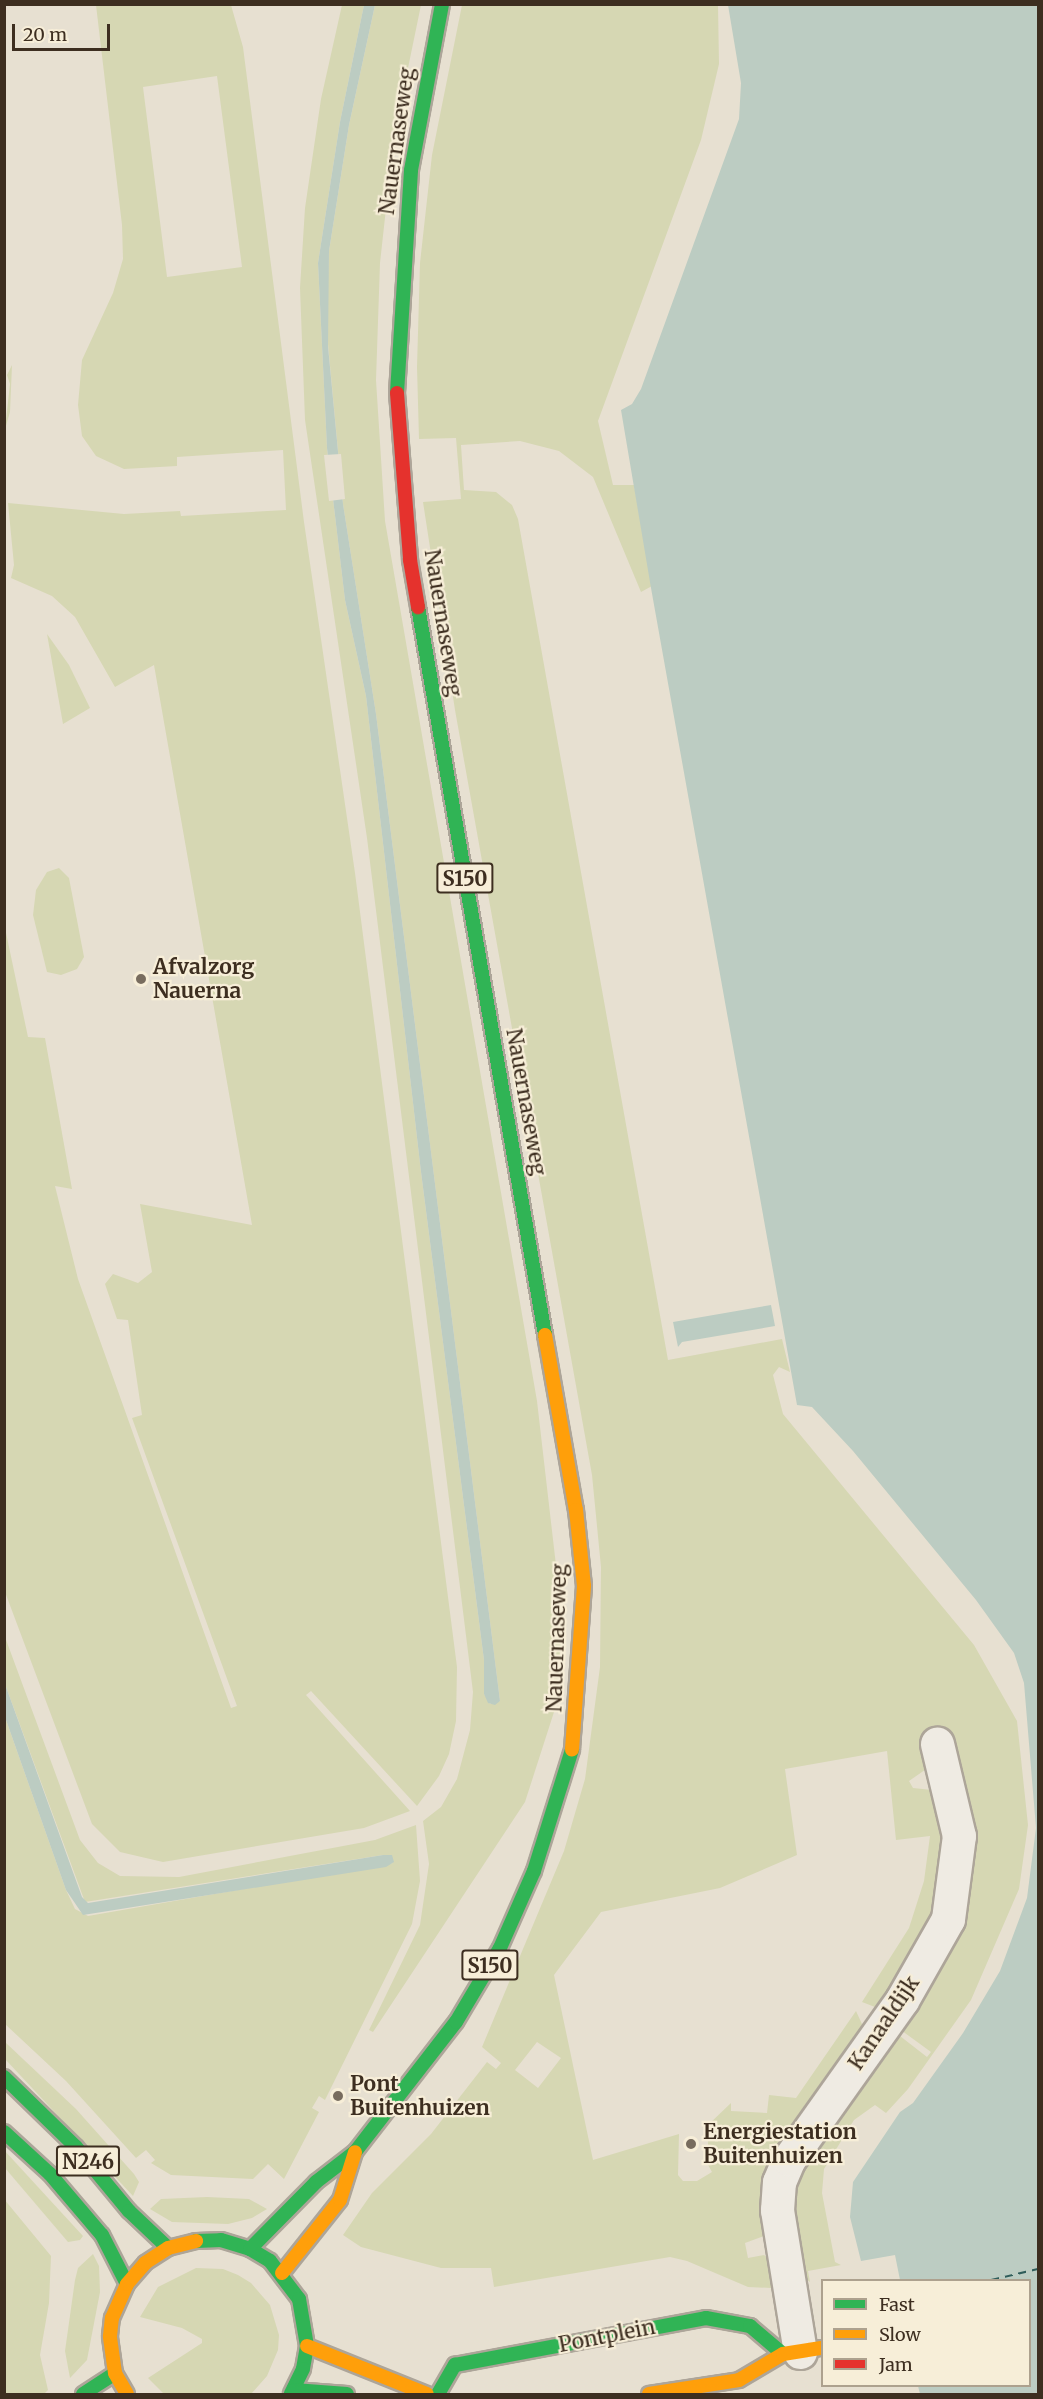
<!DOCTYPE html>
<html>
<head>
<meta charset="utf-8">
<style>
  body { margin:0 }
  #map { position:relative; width:1043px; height:2399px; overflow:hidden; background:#e7e0d1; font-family:Merriweather,serif }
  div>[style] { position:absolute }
  .green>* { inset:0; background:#d6d7b3 }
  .water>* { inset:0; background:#bcccc2 }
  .pier>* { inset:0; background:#e7e0d1 }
  .ferry>* { height:1.5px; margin-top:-0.75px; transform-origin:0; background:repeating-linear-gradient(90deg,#2f5d5a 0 8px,transparent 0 14px) }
  .roads { filter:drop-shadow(2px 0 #ada599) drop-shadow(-2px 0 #ada599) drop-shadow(0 2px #ada599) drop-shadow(0 -2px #ada599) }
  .street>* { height:33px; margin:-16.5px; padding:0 16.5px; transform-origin:16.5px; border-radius:16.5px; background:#efebe3 }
  .fast>* { height:14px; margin:-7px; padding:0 7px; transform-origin:7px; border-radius:7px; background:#30b455 }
  .slow>* { height:14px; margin:-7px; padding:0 7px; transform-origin:7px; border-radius:7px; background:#ff9f0a }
  .jam>* { height:14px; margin:-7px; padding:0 7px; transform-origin:7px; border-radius:7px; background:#e5322d }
  .dots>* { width:16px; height:16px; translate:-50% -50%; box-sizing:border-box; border:3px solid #f7eed8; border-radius:50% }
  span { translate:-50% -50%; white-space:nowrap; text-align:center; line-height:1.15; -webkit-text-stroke:4.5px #f7eed8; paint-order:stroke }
  .shield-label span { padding:2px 4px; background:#f7eed8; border:2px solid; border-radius:4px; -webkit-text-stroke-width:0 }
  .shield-label { font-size:20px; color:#3d2e20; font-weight:700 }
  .street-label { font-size:21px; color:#3d2e20 }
  .poi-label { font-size:21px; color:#3d2e20; font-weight:700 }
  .left { translate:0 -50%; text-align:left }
  .frame { position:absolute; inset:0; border:6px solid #3d2e20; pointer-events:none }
  .legend { position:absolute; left:821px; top:2279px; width:210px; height:108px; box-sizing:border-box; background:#f7eed8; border:2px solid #ada18e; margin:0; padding:8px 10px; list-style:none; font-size:18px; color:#3d2e20 }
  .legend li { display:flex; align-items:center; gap:12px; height:30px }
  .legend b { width:30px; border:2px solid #ada18e }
  .scale { position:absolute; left:12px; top:24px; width:98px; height:27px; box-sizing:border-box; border:3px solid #3d2e20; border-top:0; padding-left:8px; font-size:18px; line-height:21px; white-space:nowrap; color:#3d2e20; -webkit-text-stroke:4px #f7eed8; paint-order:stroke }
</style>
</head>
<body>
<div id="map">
  <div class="green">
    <div style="clip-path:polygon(evenodd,96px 5px,231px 5px,243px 47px,304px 522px,355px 873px,457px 1667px,456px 1721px,449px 1754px,439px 1776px,417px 1806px,311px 1691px,306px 1695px,410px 1811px,364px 1828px,163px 1862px,120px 1852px,92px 1824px,5px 1592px,5px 928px,28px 1037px,45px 1038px,72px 1189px,55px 1186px,78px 1279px,231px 1708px,237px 1706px,132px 1418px,142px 1415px,128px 1320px,117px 1319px,105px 1284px,113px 1274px,138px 1283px,152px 1272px,140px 1204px,252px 1225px,154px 665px,115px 687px,75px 617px,52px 596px,11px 578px,14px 565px,8px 503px,124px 514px,180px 511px,181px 516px,286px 510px,283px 450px,177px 457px,177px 466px,124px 469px,96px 456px,82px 436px,78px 405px,82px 360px,113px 293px,123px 259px,122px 225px,96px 5px,217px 76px,242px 267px,167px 277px,143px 87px,217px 76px)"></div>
    <div style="clip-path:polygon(342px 5px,364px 5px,340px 122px,318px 263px,327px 448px,345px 600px,366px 696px,421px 1172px,484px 1660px,484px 1694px,490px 1704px,500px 1701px,376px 714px,343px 504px,326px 323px,329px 251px,349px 125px,375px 5px,421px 5px,394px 136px,380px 263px,376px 380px,385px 521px,537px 1401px,563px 1626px,554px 1712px,525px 1802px,373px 2032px,369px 2030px,420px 1925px,429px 1864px,423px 1821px,441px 1807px,457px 1779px,470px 1730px,473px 1692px,367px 838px,305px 420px,300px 288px,305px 208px,321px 99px)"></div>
    <div style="clip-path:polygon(evenodd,462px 5px,718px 5px,719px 64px,701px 140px,598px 421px,613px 485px,634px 485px,652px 586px,641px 592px,593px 477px,559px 451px,520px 441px,461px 445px,464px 490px,496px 492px,512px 505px,518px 519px,668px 1360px,782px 1339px,790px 1372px,779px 1367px,773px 1375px,783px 1414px,974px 1645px,1017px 1721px,1028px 1825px,1019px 1889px,971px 2000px,908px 2089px,886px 2113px,875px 2105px,854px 2120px,824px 2169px,822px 2193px,835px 2262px,841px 2265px,808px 2271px,810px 2282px,796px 2272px,788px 2240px,784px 2207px,793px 2173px,891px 2029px,927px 2057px,931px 2052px,894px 2025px,947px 1943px,966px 1868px,966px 1831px,943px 1736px,928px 1740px,932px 1765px,909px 1781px,913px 1788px,932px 1790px,943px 1799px,951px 1844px,945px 1895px,929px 1941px,887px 2003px,875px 2007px,862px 2002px,909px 1928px,924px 1881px,930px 1836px,896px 1840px,887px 1751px,785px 1769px,797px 1855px,720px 1888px,601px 1912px,554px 1975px,593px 2160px,679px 2134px,678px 2175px,683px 2181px,697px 2181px,712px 2172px,707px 2163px,709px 2124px,731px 2103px,731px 2111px,767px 2113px,769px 2095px,796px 2098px,856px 2011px,867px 2035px,780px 2159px,770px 2195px,767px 2235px,745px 2243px,748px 2258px,764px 2255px,777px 2265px,778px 2274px,771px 2288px,748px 2287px,687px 2261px,670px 2257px,494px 2287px,491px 2268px,441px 2268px,361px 2247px,343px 2235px,372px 2193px,431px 2134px,487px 2062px,496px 2069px,501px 2063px,482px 2047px,564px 1851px,585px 1779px,600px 1667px,601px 1567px,592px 1475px,455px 710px,423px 502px,461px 499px,456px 438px,419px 439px,417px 367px,420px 263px,432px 155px,462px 5px,537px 2042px,561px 2058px,538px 2088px,515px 2070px,537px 2042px)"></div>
    <div style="clip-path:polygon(12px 365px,10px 412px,5px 429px,10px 384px,7px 375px)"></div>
    <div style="clip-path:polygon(47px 634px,69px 665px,90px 708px,63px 724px)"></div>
    <div style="clip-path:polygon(59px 868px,69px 878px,84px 957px,77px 969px,61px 975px,47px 972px,33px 915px,36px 890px,47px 872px)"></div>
    <div style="clip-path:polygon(5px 1637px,80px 1840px,98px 1863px,120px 1876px,179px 1877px,375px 1840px,416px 1825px,420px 1881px,412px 1924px,325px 2100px,319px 2096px,312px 2108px,319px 2112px,284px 2179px,268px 2164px,253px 2179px,171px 2175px,151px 2163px,155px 2160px,146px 2150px,136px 2158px,66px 2081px,5px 2024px,5px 1717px,66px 1890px,75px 1909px,88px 1916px,393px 1863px,383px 1855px,85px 1902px,5px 1684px)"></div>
    <div style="clip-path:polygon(5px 2042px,76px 2109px,134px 2174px,139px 2182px,133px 2196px,5px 2059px)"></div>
    <div style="clip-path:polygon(4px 2150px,83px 2236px,80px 2240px,68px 2242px,5px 2168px)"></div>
    <div style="clip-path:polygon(207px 2197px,249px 2199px,267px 2209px,252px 2218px,228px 2224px,172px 2222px,150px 2209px,161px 2199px)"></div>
    <div style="clip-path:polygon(4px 2199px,51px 2256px,49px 2303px,40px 2355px,48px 2390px,44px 2394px,5px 2394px)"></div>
    <div style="clip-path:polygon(93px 2254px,99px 2266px,100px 2292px,87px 2360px,70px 2378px,65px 2351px,75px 2280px,78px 2268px)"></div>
    <div style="clip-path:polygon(196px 2268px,223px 2269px,238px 2275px,251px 2283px,270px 2305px,279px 2335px,278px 2350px,267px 2376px,251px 2394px,164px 2394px,148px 2378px,202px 2343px,202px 2339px,182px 2328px,140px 2317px,158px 2287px)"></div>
  </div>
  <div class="water">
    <div style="clip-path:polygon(364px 5px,375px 5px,349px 125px,329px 251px,328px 346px,343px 504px,376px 714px,500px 1701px,495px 1705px,488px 1703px,484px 1694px,484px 1660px,421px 1172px,366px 696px,345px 600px,327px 448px,318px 263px,340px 122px)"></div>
    <div style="clip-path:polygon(728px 5px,1038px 5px,1038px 2394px,920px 2394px,918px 2386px,1030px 2386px,1030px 2280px,900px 2280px,895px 2255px,861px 2261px,850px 2217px,853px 2182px,900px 2112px,913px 2103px,963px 2033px,1000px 1971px,1027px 1898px,1036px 1828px,1024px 1683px,1014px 1653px,976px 1600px,853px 1451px,812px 1407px,797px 1405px,651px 588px,621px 410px,632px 404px,641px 389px,739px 119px,741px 83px)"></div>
    <div style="clip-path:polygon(771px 1305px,775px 1326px,682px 1342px,678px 1347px,673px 1322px)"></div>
    <div style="clip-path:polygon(5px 1684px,82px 1897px,88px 1903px,383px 1855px,392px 1855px,394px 1862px,386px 1867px,83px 1915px,66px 1890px,5px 1717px)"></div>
  </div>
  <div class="pier">
    <div style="clip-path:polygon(341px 454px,345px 499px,329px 501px,324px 455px)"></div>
  </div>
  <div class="ferry">
    <div style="left:991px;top:2280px;width:48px;rotate:-13.2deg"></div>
  </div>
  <div class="roads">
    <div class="street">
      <div style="left:800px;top:2352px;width:144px;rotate:-99.2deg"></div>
      <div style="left:777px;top:2210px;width:28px;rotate:-86deg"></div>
      <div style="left:779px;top:2182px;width:25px;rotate:-67deg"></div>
      <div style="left:789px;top:2159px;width:195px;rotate:-54.6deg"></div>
      <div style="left:902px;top:2000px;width:93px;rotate:-60.4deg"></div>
      <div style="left:948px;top:1919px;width:84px;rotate:-82.5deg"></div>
      <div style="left:959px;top:1836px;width:95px;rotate:-103.4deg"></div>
    </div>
    <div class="fast">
      <div style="left:397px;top:393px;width:223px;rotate:-86.4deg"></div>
      <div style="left:411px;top:170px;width:169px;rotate:-79.4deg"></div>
      <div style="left:418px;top:607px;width:739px;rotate:80.1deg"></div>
      <div style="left:4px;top:2077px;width:100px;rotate:44.2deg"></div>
      <div style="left:76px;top:2147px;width:83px;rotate:50.4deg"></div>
      <div style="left:129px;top:2211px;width:54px;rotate:43.5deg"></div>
      <div style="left:4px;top:2132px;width:62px;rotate:42.4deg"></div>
      <div style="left:50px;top:2174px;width:80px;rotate:49.6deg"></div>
      <div style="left:102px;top:2235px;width:55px;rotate:63deg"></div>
      <div style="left:196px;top:2241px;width:25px;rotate:-2deg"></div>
      <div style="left:221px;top:2240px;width:30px;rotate:17deg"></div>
      <div style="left:250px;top:2249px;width:23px;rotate:31deg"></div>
      <div style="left:270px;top:2261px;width:48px;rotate:52.7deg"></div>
      <div style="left:299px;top:2299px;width:48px;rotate:80.3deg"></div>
      <div style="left:307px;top:2346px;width:23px;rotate:100deg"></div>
      <div style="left:303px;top:2369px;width:28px;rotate:116deg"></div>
      <div style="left:250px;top:2249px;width:94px;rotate:-45.4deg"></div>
      <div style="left:316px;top:2182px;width:49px;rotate:-37.6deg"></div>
      <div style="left:355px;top:2152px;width:165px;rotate:-52.2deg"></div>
      <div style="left:456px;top:2022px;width:86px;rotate:-59.3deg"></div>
      <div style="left:500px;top:1948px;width:84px;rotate:-66.2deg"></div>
      <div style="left:534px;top:1871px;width:127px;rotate:-72.6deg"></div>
      <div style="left:294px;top:2390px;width:53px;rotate:4.3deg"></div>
      <div style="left:83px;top:2394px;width:38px;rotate:-33deg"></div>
      <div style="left:438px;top:2394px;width:34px;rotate:-60deg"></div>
      <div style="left:455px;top:2365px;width:255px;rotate:-10.6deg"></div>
      <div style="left:706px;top:2318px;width:45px;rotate:10.3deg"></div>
      <div style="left:750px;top:2326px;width:43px;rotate:40.3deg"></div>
    </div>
    <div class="slow">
      <div style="left:545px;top:1335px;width:178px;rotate:80deg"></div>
      <div style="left:576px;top:1510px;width:76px;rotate:84deg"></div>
      <div style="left:584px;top:1586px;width:164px;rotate:94.2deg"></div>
      <div style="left:282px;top:2273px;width:93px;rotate:-51.5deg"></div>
      <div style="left:340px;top:2200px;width:50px;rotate:-72.6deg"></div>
      <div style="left:307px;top:2346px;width:129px;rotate:21.8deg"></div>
      <div style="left:127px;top:2394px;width:24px;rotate:-120deg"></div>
      <div style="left:115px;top:2373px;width:37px;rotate:-98deg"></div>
      <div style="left:110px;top:2336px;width:18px;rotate:-84deg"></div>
      <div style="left:112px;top:2318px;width:37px;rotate:-66deg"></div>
      <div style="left:127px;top:2284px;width:28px;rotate:-49deg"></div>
      <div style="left:145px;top:2263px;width:27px;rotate:-33deg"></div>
      <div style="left:168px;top:2248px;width:29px;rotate:-14deg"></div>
      <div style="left:649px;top:2394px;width:91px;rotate:-8.8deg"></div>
      <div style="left:739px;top:2380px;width:51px;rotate:-30.6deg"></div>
      <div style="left:783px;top:2354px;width:39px;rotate:-9deg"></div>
    </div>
    <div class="jam">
      <div style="left:397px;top:393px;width:168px;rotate:85.5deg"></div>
      <div style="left:410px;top:560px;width:48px;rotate:80.3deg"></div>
    </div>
  </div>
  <div class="dots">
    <div style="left:141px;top:979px;background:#786c5e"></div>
    <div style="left:338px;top:2096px;background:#786c5e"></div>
    <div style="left:691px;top:2144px;background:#786c5e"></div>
  </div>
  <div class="shield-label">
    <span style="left:465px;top:878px">S150</span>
    <span style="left:490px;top:1965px">S150</span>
    <span style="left:88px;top:2161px">N246</span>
  </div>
  <div class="street-label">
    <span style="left:397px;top:141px;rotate:-82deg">Nauernaseweg</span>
    <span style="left:443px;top:623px;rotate:81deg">Nauernaseweg</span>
    <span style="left:526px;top:1102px;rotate:80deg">Nauernaseweg</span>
    <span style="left:557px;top:1638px;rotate:-88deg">Nauernaseweg</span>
    <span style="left:884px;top:2023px;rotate:-56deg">Kanaaldijk</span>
    <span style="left:607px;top:2336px;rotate:-11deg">Pontplein</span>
  </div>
  <div class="poi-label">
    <span class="left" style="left:153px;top:979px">Afvalzorg<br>Nauerna</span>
    <span class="left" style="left:350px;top:2096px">Pont<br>Buitenhuizen</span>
    <span class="left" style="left:703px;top:2144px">Energiestation<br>Buitenhuizen</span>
  </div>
  <div class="frame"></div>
  <ul class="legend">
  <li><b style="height:8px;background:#30b455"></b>Fast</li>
  <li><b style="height:8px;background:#ff9f0a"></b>Slow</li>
  <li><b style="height:8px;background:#e5322d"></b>Jam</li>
  </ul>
  <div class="scale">20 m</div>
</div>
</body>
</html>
